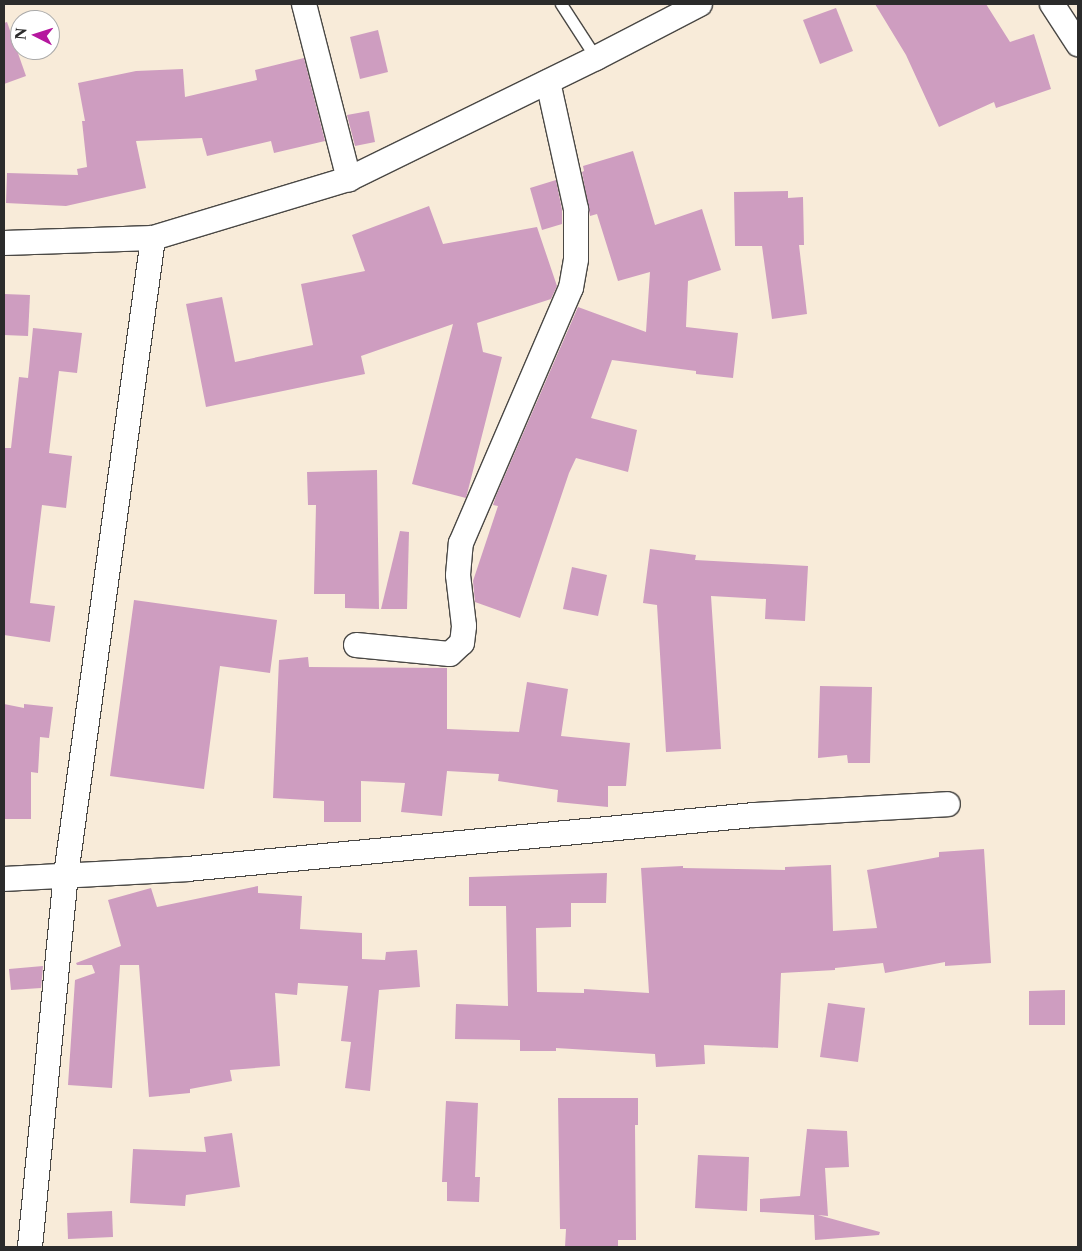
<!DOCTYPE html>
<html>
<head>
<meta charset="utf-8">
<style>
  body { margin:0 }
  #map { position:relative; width:1082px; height:1251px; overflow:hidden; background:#f8ebd9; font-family:"Libre Caslon Text",serif }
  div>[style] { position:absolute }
  .building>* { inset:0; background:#ce9dc0 }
  .roads { filter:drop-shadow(1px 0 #4a4845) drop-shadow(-1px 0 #4a4845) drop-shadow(0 1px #4a4845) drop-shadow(0 -1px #4a4845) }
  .service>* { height:11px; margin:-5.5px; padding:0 5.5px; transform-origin:5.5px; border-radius:5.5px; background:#fff }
  .minor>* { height:24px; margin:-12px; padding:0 12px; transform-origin:12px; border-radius:12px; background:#fff }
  span { translate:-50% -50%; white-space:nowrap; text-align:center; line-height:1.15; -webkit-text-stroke:5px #fff; paint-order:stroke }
  .frame { position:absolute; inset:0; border:5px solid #2b2b2b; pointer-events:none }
  .north { position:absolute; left:10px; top:10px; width:50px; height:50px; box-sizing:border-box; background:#fff; border:1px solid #aaa; border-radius:50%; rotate:275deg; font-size:14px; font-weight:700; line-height:20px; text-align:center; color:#2b2b2b }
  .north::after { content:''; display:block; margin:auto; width:18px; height:22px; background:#b5179e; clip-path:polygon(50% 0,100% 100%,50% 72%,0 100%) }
</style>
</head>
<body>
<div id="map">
  <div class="building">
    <div style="clip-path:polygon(875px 4px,986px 4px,1010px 42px,1034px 34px,1051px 89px,996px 108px,994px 102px,939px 127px,906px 55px)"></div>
    <div style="clip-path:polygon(836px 8px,853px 51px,820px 64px,803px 20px)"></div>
    <div style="clip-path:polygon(7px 22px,26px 76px,4px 84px,4px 23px)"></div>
    <div style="clip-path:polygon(378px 30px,388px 72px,360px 79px,350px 37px)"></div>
    <div style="clip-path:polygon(304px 58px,325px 141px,274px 153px,271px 141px,207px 156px,202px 138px,136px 141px,146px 188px,66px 206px,6px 203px,7px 173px,78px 175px,77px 169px,87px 167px,82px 121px,85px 121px,78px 83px,136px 71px,183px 69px,185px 97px,257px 80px,255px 70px)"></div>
    <div style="clip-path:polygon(369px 111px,375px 142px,355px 146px,347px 115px)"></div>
    <div style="clip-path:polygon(633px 151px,655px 225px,702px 209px,721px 270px,688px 281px,686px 327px,738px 333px,733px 378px,696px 374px,696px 371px,612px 360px,591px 418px,637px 430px,628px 472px,576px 458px,569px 473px,520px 618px,475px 602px,473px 581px,498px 506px,493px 505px,496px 496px,578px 307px,646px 332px,650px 272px,618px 281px,597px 214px,590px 216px,582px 172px,584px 171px,583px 166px)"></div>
    <div style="clip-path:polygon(556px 180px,562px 210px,562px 224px,542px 230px,530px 188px)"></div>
    <div style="clip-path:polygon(788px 191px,788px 198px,803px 197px,804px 245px,799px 245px,807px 314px,772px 319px,762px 246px,735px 246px,734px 192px)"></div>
    <div style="clip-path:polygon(429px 206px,443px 244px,537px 227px,557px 286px,551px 299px,477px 323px,483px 352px,502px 357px,466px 498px,412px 484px,453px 324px,361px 356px,365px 374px,206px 407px,186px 304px,222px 297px,235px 362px,313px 345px,301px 284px,365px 271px,352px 235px)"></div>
    <div style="clip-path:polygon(4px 294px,30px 295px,28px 336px,4px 335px)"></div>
    <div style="clip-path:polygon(33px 328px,82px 333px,77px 373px,59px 371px,49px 453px,72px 456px,66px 508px,42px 505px,30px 603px,55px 606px,50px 642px,4px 635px,4px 448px,11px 448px,19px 377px,28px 378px)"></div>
    <div style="clip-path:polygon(377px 470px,379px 609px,345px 608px,345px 594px,314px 594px,316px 505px,308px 505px,307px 472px)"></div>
    <div style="clip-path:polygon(400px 531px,409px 532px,407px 609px,381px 609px)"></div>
    <div style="clip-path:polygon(650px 549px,696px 555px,695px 560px,808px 566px,805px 621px,765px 619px,766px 599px,711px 596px,721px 749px,666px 752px,657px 605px,643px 603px)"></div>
    <div style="clip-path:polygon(572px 567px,607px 575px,598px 616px,563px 609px)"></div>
    <div style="clip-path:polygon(134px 600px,277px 620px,270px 673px,220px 666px,204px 789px,110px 776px)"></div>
    <div style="clip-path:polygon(308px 657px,309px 667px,447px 668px,447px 729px,519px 732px,527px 682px,568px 689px,561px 736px,630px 743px,626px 786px,608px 786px,608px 807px,557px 802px,558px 790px,498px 781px,499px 774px,447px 771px,442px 816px,401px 812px,405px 783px,361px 781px,361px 822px,324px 822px,324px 801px,273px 798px,279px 660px)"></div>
    <div style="clip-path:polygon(820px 686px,872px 687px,870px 763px,848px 763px,847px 755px,818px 758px)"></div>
    <div style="clip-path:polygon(4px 704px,24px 708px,24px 704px,53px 707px,49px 738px,40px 737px,38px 773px,31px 772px,31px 819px,4px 819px)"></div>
    <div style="clip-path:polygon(984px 849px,991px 963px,945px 966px,945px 962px,885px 973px,883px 963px,835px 968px,835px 970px,781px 973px,778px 1048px,704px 1045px,705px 1064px,656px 1067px,655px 1054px,556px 1048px,556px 1051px,520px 1051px,520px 1040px,455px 1039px,456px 1004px,508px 1006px,506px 906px,469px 906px,469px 877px,607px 873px,606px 903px,571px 903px,571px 927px,536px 928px,537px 992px,584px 993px,584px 989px,649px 993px,641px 868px,683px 866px,683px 868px,785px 870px,785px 867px,831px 865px,833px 931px,877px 928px,867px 870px,939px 857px,939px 852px)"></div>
    <div style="clip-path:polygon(258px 886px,258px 893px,302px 896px,300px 929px,362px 933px,362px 959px,385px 960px,386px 952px,417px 950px,420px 987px,379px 990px,370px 1091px,345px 1088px,351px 1042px,341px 1041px,348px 986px,298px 983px,297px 995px,275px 993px,280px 1066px,230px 1070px,232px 1081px,190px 1089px,190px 1093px,149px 1097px,139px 965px,120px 965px,112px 1088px,68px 1085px,75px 980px,95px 973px,92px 965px,77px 965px,76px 963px,121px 946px,108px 900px,151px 888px,157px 907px)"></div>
    <div style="clip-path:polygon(43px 966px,41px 988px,11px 990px,9px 969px)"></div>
    <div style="clip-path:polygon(1065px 990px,1065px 1025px,1029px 1025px,1029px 991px)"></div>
    <div style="clip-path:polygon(828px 1003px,865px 1008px,858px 1062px,820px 1057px)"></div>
    <div style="clip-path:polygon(558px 1098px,638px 1098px,638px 1125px,635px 1125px,636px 1240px,618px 1240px,618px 1247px,565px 1247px,566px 1229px,560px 1229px)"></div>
    <div style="clip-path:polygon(446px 1101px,478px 1103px,475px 1177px,480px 1177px,479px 1202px,447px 1201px,447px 1182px,442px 1182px)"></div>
    <div style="clip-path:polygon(807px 1129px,847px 1131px,849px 1167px,825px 1168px,828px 1216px,818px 1215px,880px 1232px,879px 1235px,815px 1240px,814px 1215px,760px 1212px,760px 1199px,800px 1196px)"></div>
    <div style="clip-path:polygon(232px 1133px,240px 1187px,186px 1195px,185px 1206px,130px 1203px,133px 1149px,206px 1152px,204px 1137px)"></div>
    <div style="clip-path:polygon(698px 1155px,749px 1157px,747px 1211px,695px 1208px)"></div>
    <div style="clip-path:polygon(112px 1211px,113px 1237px,68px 1239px,67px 1213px)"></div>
  </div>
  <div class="roads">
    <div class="service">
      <div style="left:561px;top:4px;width:64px;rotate:57.1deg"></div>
    </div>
    <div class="minor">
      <div style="left:304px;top:4px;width:181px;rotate:75.6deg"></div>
      <div style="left:1052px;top:4px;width:48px;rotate:57deg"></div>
      <div style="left:4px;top:243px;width:149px;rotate:-1.9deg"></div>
      <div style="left:153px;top:238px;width:205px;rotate:-16.8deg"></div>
      <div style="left:349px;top:179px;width:275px;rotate:-26.1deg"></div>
      <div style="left:596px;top:58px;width:117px;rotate:-27.4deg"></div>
      <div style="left:356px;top:645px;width:94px;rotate:5.5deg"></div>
      <div style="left:450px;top:654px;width:16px;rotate:-43deg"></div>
      <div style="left:462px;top:643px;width:17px;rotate:-83deg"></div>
      <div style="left:464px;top:626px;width:51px;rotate:-96.7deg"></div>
      <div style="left:458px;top:575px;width:32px;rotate:-85deg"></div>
      <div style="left:461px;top:543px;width:278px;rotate:-66.7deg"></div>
      <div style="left:571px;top:288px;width:29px;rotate:-80deg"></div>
      <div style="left:576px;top:259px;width:50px;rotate:-90deg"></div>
      <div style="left:576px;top:209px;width:130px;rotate:-102.4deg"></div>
      <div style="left:4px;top:879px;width:183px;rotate:-3.1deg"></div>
      <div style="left:187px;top:869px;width:570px;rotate:-5.44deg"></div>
      <div style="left:754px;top:815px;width:194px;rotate:-3.2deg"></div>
      <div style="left:30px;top:1247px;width:374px;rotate:-84.5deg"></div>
      <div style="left:66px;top:875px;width:643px;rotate:-82.22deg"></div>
    </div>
  </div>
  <div class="frame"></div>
  <div class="north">N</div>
</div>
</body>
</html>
